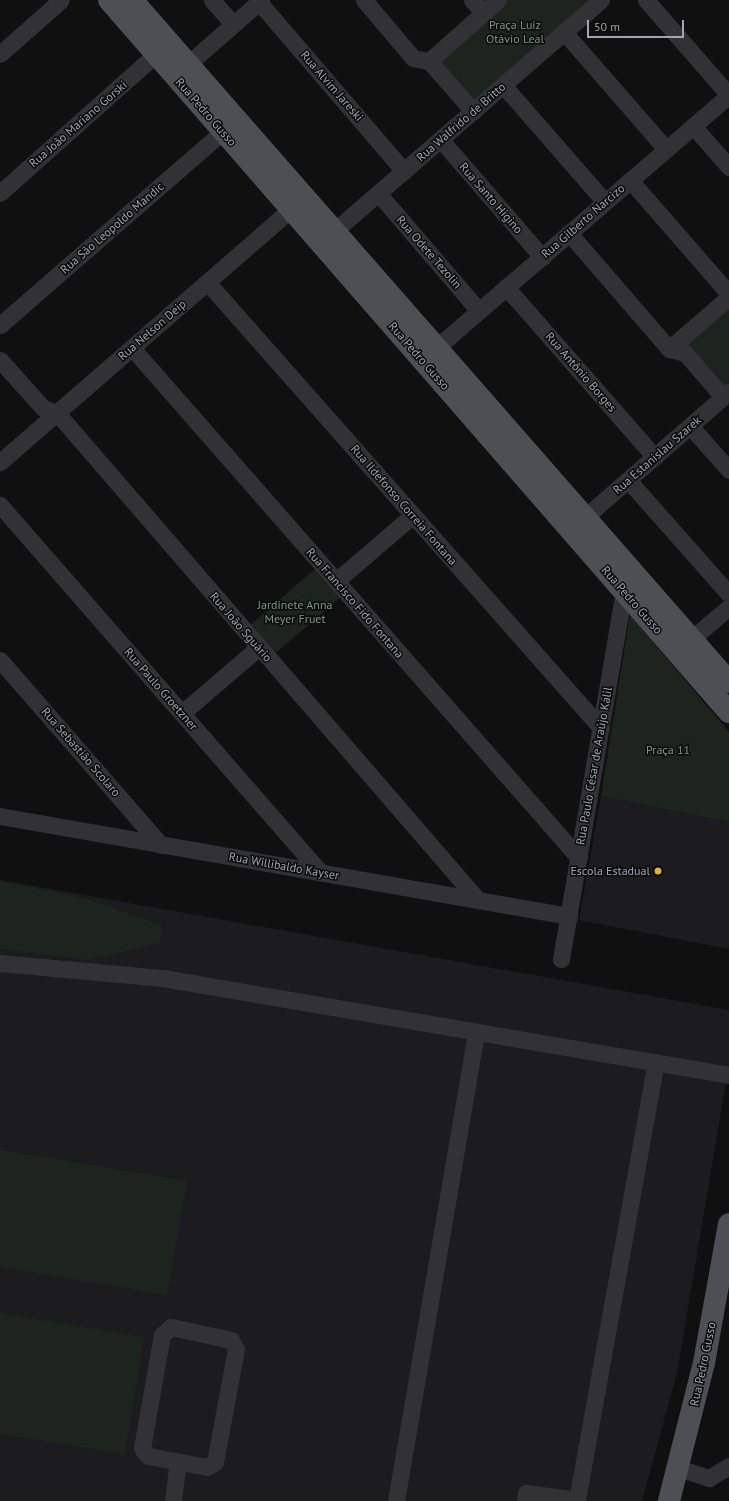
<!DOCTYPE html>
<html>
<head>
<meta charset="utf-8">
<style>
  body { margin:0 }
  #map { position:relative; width:729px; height:1501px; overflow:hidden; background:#101011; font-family:"PT Sans",sans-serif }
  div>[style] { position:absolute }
  .built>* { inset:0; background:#1c1c1e }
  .green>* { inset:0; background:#1d241e }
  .minor>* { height:17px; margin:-8.5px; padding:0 8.5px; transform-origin:8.5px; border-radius:8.5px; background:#323236 }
  .major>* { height:22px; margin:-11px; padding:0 11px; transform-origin:11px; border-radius:11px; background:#4e4f55 }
  .dots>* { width:11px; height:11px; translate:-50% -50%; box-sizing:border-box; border:2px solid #0b0b0c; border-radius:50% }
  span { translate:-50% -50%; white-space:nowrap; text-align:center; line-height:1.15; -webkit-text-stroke:3px #0b0b0c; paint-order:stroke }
  .park-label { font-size:12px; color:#7b9b7f }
  .street-label { font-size:12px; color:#a3a6b1 }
  .poi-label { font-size:12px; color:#a3a6b1 }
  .right { translate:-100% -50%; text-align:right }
  .scale { position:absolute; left:587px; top:20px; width:97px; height:18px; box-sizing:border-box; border:2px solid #a3a6b1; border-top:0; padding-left:5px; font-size:12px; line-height:14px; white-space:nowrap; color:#a3a6b1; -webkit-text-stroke:3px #0b0b0c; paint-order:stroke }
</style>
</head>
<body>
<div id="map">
  <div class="built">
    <div style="clip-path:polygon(601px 796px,729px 822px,729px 949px,579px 920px)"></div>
    <div style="clip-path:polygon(0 880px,729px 1010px,729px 1065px,677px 1373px,642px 1501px,0 1501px)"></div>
  </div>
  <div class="green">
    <div style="clip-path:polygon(508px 0,592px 0,474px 105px,437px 63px)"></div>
    <div style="clip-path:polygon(729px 306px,729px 383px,723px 389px,685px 344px)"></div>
    <div style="clip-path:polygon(316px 568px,341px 597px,273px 655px,249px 626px)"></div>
    <div style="clip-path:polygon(630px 615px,729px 732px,729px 822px,601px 796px)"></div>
    <div style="clip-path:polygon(0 881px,90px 900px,161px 925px,160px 943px,87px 960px,0 949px)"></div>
    <div style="clip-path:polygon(0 1150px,187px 1181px,167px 1295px,0 1267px)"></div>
    <div style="clip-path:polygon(0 1313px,144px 1337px,125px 1454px,0 1434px)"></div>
  </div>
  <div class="minor">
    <div style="left:212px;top:0;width:32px;rotate:49deg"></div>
    <div style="left:364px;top:0;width:76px;rotate:49.8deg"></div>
    <div style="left:413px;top:58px;width:16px;rotate:11deg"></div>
    <div style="left:429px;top:61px;width:67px;rotate:48.7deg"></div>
    <div style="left:472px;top:0;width:18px;rotate:47deg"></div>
    <div style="left:646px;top:0;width:126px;rotate:48.9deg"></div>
    <div style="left:259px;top:2px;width:223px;rotate:49.4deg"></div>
    <div style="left:564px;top:32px;width:155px;rotate:48.9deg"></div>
    <div style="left:0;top:54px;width:81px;rotate:-41.5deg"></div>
    <div style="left:429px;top:61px;width:92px;rotate:-41.5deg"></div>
    <div style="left:188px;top:64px;width:97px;rotate:-41.2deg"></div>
    <div style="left:503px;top:85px;width:155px;rotate:48.9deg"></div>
    <div style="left:693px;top:126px;width:55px;rotate:48.7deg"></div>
    <div style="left:441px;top:140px;width:155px;rotate:49.2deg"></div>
    <div style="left:630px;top:180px;width:151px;rotate:49deg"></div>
    <div style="left:0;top:193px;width:209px;rotate:-41.7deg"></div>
    <div style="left:378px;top:193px;width:155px;rotate:49.4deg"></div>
    <div style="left:569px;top:233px;width:153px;rotate:49.2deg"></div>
    <div style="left:669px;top:349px;width:16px;rotate:14deg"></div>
    <div style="left:685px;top:353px;width:58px;rotate:49.2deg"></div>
    <div style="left:325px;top:239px;width:365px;rotate:-40.9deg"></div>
    <div style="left:207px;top:282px;width:595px;rotate:48.54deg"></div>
    <div style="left:506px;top:287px;width:226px;rotate:48.8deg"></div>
    <div style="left:0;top:325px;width:296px;rotate:-41deg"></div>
    <div style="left:132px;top:348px;width:678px;rotate:48.77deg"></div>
    <div style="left:436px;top:348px;width:387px;rotate:-40.8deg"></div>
    <div style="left:669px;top:349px;width:79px;rotate:-40.9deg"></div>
    <div style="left:0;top:360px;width:64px;rotate:48.1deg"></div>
    <div style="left:43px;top:408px;width:15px;rotate:20deg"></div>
    <div style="left:57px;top:413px;width:644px;rotate:49.16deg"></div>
    <div style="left:690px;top:426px;width:59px;rotate:48.4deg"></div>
    <div style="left:0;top:462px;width:398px;rotate:-41deg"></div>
    <div style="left:628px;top:480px;width:152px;rotate:48.5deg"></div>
    <div style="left:0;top:505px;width:488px;rotate:48.9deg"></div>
    <div style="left:585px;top:517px;width:191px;rotate:-41deg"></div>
    <div style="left:336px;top:581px;width:101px;rotate:-40.6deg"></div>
    <div style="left:683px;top:646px;width:60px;rotate:-40.3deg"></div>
    <div style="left:0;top:660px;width:245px;rotate:49deg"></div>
    <div style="left:182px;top:713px;width:101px;rotate:-40.6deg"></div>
    <div style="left:0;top:816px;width:578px;rotate:9.97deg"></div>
    <div style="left:561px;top:959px;width:373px;rotate:-80.3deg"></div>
    <div style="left:624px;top:591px;width:8px;rotate:-45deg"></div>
    <div style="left:0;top:963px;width:164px;rotate:5.3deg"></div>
    <div style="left:163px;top:978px;width:574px;rotate:9.72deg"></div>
    <div style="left:171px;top:1327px;width:61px;rotate:12.2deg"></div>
    <div style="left:231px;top:1340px;width:10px;rotate:61deg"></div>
    <div style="left:236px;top:1349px;width:115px;rotate:100.5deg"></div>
    <div style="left:215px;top:1462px;width:9px;rotate:148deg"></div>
    <div style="left:207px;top:1467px;width:60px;rotate:-169.4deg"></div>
    <div style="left:148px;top:1456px;width:10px;rotate:-127deg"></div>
    <div style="left:142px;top:1448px;width:115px;rotate:-80deg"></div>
    <div style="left:162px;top:1335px;width:12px;rotate:-42deg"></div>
    <div style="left:678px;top:1468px;width:33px;rotate:18deg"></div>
    <div style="left:709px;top:1478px;width:23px;rotate:-31deg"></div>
    <div style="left:173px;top:1501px;width:38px;rotate:-83deg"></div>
    <div style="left:396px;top:1501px;width:476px;rotate:-80.3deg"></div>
    <div style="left:525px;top:1501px;width:8px;rotate:-83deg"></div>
    <div style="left:526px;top:1493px;width:51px;rotate:7.8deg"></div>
    <div style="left:577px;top:1500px;width:445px;rotate:-79.8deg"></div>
  </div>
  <div class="major">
    <div style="left:109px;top:0;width:944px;rotate:48.95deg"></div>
    <div style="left:132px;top:0;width:906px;rotate:48.8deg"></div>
    <div style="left:669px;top:1501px;width:142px;rotate:-75.8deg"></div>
    <div style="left:704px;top:1363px;width:141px;rotate:-79.8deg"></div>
  </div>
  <div class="dots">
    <div style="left:658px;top:871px;background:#e1b139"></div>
  </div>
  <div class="park-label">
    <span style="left:515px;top:32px">Praça Luiz<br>Otávio Leal</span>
    <span style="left:295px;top:612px">Jardinete Anna<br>Meyer Fruet</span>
    <span style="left:668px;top:750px">Praça 11</span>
  </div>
  <div class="street-label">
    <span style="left:332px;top:86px;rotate:49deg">Rua Alvim Jareski</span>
    <span style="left:206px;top:112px;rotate:49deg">Rua Pedro Gusso</span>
    <span style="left:461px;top:122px;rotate:-41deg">Rua Walfrido de Britto</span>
    <span style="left:78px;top:124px;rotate:-41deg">Rua João Mariano Gorski</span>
    <span style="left:491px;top:198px;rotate:49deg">Rua Santo Higino</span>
    <span style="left:583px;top:221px;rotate:-41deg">Rua Gilberto Narcizo</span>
    <span style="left:112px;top:228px;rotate:-41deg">Rua São Leopoldo Mandic</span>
    <span style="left:429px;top:252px;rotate:49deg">Rua Odete Tezolin</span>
    <span style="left:152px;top:330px;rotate:-41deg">Rua Nelson Deip</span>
    <span style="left:419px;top:356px;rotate:49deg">Rua Pedro Gusso</span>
    <span style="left:581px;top:372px;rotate:49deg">Rua Antônio Borges</span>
    <span style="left:657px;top:455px;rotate:-41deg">Rua Estanislau Szarek</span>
    <span style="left:404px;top:505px;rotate:49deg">Rua Ildefonso Correia Fontana</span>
    <span style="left:632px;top:600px;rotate:49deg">Rua Pedro Gusso</span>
    <span style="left:355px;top:603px;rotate:49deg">Rua Francisco Fido Fontana</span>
    <span style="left:241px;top:627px;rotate:49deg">Rua João Sguário</span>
    <span style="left:161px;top:689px;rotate:49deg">Rua Paulo Groetzner</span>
    <span style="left:81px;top:752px;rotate:49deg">Rua Sebastião Scolaro</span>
    <span style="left:594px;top:766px;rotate:-80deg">Rua Paulo César de Araújo Kalil</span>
    <span style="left:284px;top:866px;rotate:10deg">Rua Willibaldo Kayser</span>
    <span style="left:703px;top:1364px;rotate:-78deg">Rua Pedro Gusso</span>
  </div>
  <div class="poi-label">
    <span class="right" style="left:650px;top:871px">Escola Estadual</span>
  </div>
  <div class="scale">50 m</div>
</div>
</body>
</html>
